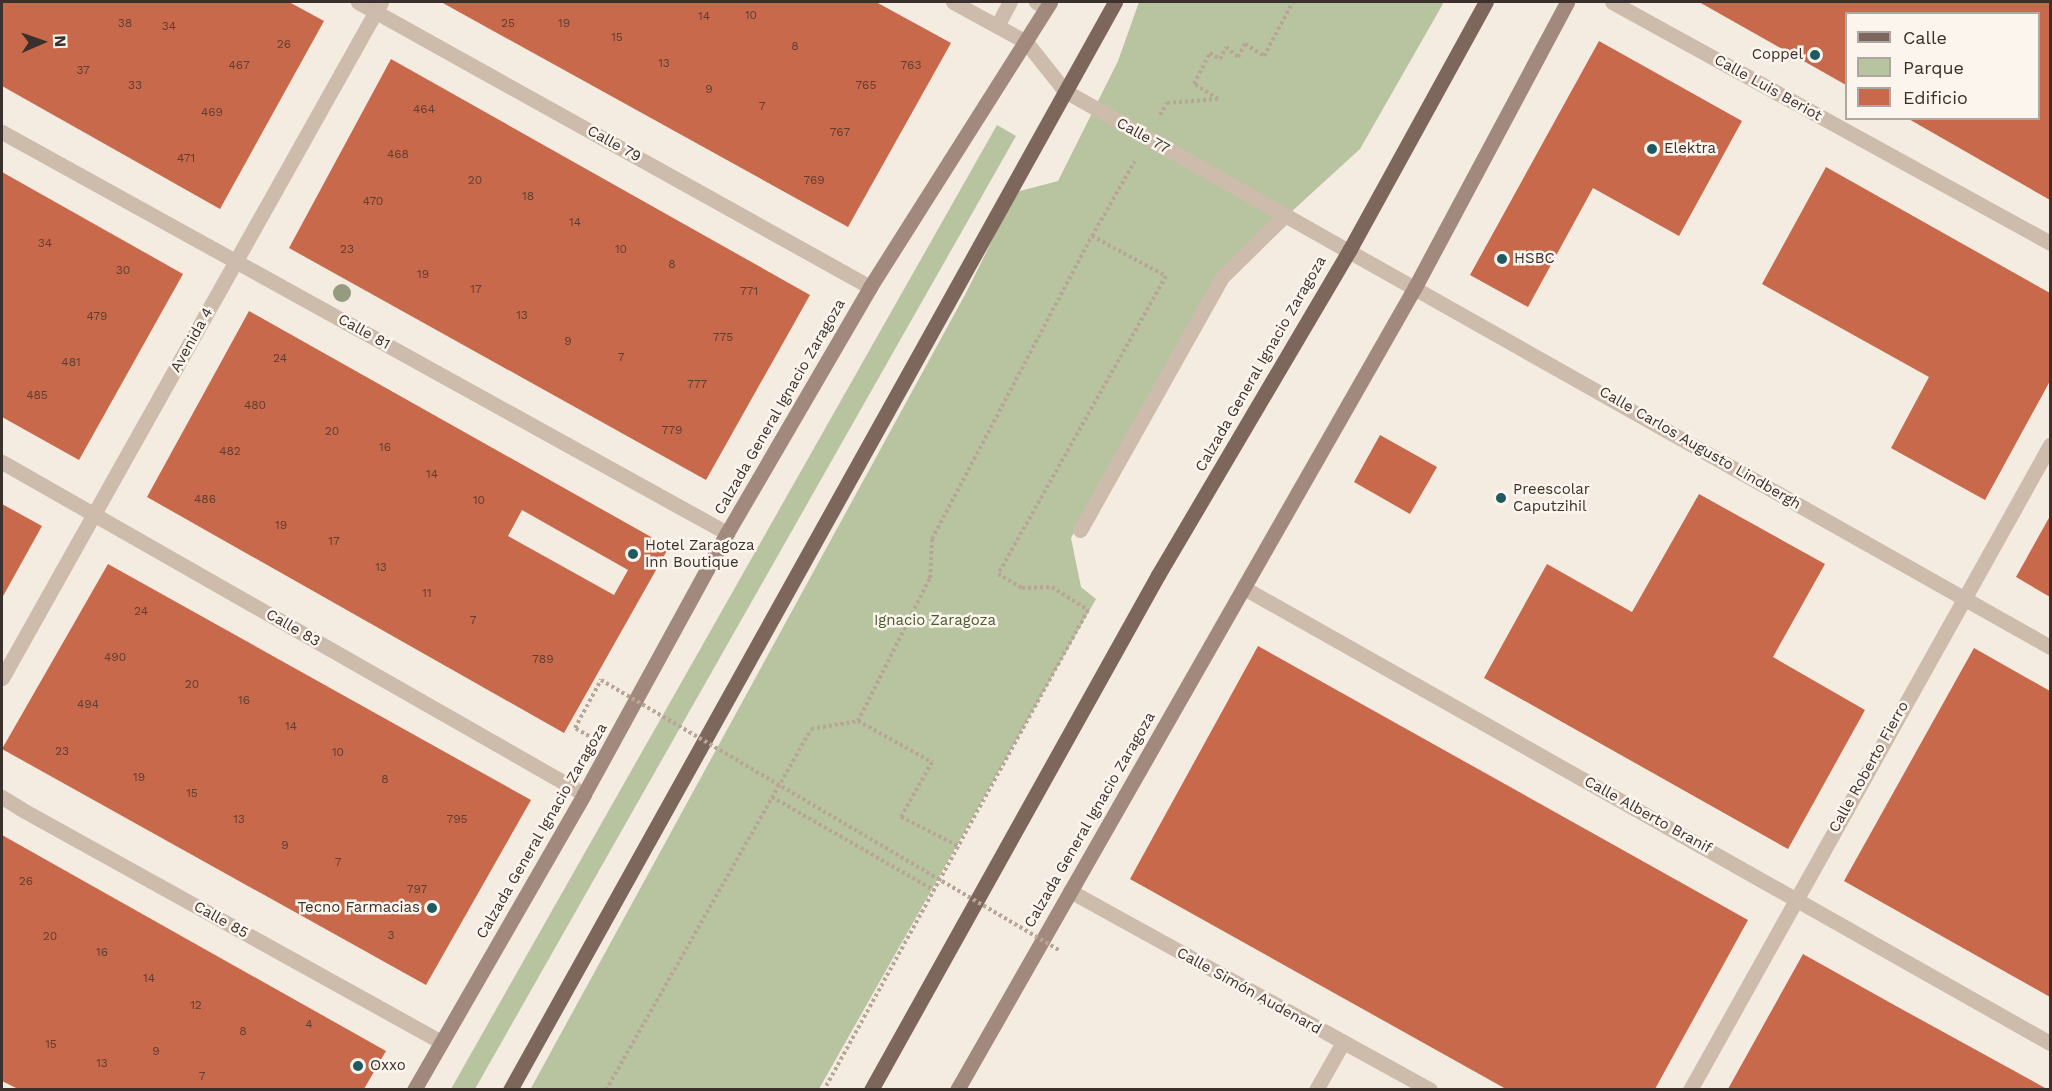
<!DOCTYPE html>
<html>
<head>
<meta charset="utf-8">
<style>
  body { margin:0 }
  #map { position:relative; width:2052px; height:1091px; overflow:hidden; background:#f4ebe1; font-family:"Work Sans",sans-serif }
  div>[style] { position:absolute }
  .green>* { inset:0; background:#b8c4a0 }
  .building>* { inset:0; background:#c8694b }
  .path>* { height:4px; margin-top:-2px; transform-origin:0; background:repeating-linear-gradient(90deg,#b9a596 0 3px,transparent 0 6px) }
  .service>* { height:15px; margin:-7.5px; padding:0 7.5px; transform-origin:7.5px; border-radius:7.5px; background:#cdbbac }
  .pedestrian>* { height:15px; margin:-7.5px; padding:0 7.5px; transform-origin:7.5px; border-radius:7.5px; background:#cdbbac }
  .minor>* { height:15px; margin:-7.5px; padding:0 7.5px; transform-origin:7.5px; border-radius:7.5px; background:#cdbbac }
  .secondary>* { height:15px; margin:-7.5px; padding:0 7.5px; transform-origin:7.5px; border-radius:7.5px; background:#a18a7d }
  .primary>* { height:15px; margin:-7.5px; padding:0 7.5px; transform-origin:7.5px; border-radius:7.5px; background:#7d675c }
  .path-bridge>* { height:4px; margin-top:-2px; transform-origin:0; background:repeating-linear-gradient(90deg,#b9a596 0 3px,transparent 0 6px) }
  .trees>* { width:18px; height:18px; margin:-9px; border-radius:50%; background:#969b7f }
  .dots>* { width:16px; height:16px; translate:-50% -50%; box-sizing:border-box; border:3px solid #fbf5ee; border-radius:50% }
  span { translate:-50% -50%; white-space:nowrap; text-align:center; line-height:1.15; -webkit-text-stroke:5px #fbf5ee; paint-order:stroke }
  .number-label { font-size:12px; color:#5e3e33 }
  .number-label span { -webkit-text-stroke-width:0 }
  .poi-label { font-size:15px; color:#3b302b }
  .right { translate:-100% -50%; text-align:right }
  .left { translate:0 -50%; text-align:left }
  .street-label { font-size:15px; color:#3b302b }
  .park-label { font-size:15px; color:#4a5a2e }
  .frame { position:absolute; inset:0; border:3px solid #3b302b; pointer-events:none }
  .legend { position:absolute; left:1845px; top:12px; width:195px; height:108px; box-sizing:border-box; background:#fbf5ee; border:2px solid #aea6a0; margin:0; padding:8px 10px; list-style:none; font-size:18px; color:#3b302b }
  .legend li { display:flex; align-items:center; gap:12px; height:30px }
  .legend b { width:30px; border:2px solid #aea6a0 }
  .north { position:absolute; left:12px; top:12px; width:60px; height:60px; -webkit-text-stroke:4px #fbf5ee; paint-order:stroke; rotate:88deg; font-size:16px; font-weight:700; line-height:24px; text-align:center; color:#3b302b }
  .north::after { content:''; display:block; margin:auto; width:21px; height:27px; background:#3b302b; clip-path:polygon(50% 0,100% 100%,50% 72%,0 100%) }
</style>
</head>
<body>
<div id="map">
  <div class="green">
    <div style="clip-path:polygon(1139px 2px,1444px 2px,1360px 149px,1219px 278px,1071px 538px,1081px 587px,1096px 599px,819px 1089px,530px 1090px,967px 291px,1016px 192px,1058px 181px,1118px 61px)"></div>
    <div style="clip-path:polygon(997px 125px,1016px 136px,475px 1089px,451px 1089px)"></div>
  </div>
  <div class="building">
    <div style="clip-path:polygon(2px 2px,289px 2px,324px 21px,220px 209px,2px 86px)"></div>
    <div style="clip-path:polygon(441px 2px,876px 2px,951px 43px,848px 227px)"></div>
    <div style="clip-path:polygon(1699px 2px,2050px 2px,2050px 200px,1907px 118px,2038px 118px,2038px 14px,1846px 14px,1846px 85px)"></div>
    <div style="clip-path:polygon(1599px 41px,1742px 121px,1679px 236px,1593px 188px,1528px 307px,1470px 275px)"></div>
    <div style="clip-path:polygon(391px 59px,810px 295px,706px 480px,289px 248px)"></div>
    <div style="clip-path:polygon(1826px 167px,2050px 293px,2050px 381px,1985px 500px,1891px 448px,1929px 377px,1762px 284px)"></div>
    <div style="clip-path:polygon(2px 172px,183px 274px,79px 460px,2px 417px)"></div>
    <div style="clip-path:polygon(evenodd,249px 311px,669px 547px,564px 733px,147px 497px,249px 311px,522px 510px,628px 570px,614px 595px,508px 536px,522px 510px)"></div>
    <div style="clip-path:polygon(1380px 435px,1437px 467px,1410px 514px,1354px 482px)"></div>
    <div style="clip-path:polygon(1699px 494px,1825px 564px,1773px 657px,1865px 710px,1788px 849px,1484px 678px,1547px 564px,1632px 612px)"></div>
    <div style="clip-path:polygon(2px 504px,42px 526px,2px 598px)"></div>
    <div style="clip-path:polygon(2050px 516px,2050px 597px,2016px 577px)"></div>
    <div style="clip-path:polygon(108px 564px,531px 800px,426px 985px,2px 749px)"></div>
    <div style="clip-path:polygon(1258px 646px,1748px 920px,1655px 1089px,1506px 1089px,1130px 879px)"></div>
    <div style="clip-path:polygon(1974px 648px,2050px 691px,2050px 997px,1844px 881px)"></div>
    <div style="clip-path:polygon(2px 835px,386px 1051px,364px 1089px,18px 1089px,2px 1081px)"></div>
    <div style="clip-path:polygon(1803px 954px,1896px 1006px,2047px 1089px,1728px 1089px)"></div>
  </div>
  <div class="path">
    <div style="left:1160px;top:115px;width:14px;rotate:-60deg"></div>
    <div style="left:1167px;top:103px;width:51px;rotate:-4.5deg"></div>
    <div style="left:1218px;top:99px;width:28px;rotate:-148deg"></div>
    <div style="left:1194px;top:84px;width:35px;rotate:-63deg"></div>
    <div style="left:1210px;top:53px;width:12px;rotate:31deg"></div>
    <div style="left:1220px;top:59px;width:13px;rotate:-63deg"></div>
    <div style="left:1226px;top:47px;width:16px;rotate:40deg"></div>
    <div style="left:1238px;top:57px;width:15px;rotate:-62deg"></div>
    <div style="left:1245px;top:44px;width:22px;rotate:32deg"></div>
    <div style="left:1264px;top:56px;width:61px;rotate:-61.8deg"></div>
    <div style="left:1092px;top:236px;width:86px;rotate:-60.2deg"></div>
    <div style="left:858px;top:721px;width:85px;rotate:29deg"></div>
    <div style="left:932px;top:762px;width:63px;rotate:119.4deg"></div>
    <div style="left:901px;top:817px;width:64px;rotate:27deg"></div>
    <div style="left:589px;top:736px;width:16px;rotate:-150deg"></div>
    <div style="left:575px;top:728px;width:55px;rotate:-61.6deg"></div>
    <div style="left:772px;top:797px;width:187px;rotate:29.9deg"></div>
    <div style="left:606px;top:1090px;width:415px;rotate:-60.4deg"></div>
    <div style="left:811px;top:729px;width:48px;rotate:-9.7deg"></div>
    <div style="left:858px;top:721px;width:160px;rotate:-63.3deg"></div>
    <div style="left:930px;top:578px;width:39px;rotate:-87deg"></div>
    <div style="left:932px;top:539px;width:343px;rotate:-62.2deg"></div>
    <div style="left:1092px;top:236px;width:84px;rotate:28.4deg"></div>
    <div style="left:1166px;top:276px;width:342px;rotate:119.4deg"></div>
    <div style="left:998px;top:574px;width:28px;rotate:30deg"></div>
    <div style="left:1022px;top:588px;width:30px;rotate:-2deg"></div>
    <div style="left:1052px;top:587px;width:43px;rotate:32.6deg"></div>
    <div style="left:1088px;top:610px;width:548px;rotate:118.81deg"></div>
  </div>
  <div class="service">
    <div style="left:1036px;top:2px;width:11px;rotate:27deg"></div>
    <div style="left:997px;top:26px;width:27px;rotate:-62deg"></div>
    <div style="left:1080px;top:530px;width:290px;rotate:-60.7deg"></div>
    <div style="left:1222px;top:277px;width:90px;rotate:-44.5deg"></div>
    <div style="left:1316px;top:1090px;width:55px;rotate:-60.6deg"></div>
  </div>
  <div class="pedestrian">
    <div style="left:2px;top:797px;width:22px;rotate:32deg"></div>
  </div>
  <div class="minor">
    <div style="left:358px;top:2px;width:586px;rotate:29.1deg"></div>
    <div style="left:953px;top:2px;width:83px;rotate:28.7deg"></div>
    <div style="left:1026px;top:42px;width:63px;rotate:51.5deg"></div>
    <div style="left:1065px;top:91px;width:1131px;rotate:29.44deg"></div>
    <div style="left:1612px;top:2px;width:500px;rotate:28.8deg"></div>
    <div style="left:2px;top:132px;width:829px;rotate:28.95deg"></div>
    <div style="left:2px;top:462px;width:670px;rotate:29.7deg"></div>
    <div style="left:1244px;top:588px;width:926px;rotate:29.45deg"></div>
    <div style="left:2px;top:678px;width:775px;rotate:-60.72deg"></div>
    <div style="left:21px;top:809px;width:480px;rotate:29deg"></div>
    <div style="left:1070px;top:891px;width:411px;rotate:28.9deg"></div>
    <div style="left:1690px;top:1090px;width:739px;rotate:-60.83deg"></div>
  </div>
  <div class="secondary">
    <div style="left:414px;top:1090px;width:341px;rotate:-60.1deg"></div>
    <div style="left:584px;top:794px;width:298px;rotate:-61.3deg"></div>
    <div style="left:727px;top:533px;width:285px;rotate:-59.8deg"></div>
    <div style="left:870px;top:287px;width:337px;rotate:-57.7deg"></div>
    <div style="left:957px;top:1090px;width:924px;rotate:-60.3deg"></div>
    <div style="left:1415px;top:287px;width:323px;rotate:-61.9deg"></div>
  </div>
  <div class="primary">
    <div style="left:510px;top:1090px;width:1245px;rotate:-60.92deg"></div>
    <div style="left:871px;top:1090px;width:590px;rotate:-60.87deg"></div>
    <div style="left:1158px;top:575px;width:378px;rotate:-59.5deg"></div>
    <div style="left:1350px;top:249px;width:282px;rotate:-61.2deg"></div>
  </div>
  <div class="path-bridge">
    <div style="left:601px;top:680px;width:532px;rotate:30.52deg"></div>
  </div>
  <div class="trees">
    <div style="left:342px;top:293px"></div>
  </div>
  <div class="dots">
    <div style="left:1815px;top:55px;background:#1f5a5e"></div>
    <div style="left:1652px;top:149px;background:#1f5a5e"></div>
    <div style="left:1502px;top:259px;background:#1f5a5e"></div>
    <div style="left:1501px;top:498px;background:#1f5a5e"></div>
    <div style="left:633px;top:554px;background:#1f5a5e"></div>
    <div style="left:432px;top:908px;background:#1f5a5e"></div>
    <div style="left:358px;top:1066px;background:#1f5a5e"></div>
  </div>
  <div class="number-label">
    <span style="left:751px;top:16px">10</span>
    <span style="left:704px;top:17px">14</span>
    <span style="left:125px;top:24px">38</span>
    <span style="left:508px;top:24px">25</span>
    <span style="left:564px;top:24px">19</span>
    <span style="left:169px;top:27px">34</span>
    <span style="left:617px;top:38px">15</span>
    <span style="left:284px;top:45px">26</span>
    <span style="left:795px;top:47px">8</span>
    <span style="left:664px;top:64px">13</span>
    <span style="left:239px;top:66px">467</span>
    <span style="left:911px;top:66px">763</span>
    <span style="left:83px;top:71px">37</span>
    <span style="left:135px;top:86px">33</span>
    <span style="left:866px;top:86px">765</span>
    <span style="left:709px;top:90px">9</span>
    <span style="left:762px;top:107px">7</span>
    <span style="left:424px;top:110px">464</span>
    <span style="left:212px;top:113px">469</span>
    <span style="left:840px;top:133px">767</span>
    <span style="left:398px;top:155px">468</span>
    <span style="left:186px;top:159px">471</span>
    <span style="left:475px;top:181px">20</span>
    <span style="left:814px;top:181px">769</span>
    <span style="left:528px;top:197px">18</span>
    <span style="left:373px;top:202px">470</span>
    <span style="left:575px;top:223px">14</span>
    <span style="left:45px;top:244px">34</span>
    <span style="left:347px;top:250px">23</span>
    <span style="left:621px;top:250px">10</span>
    <span style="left:672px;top:265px">8</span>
    <span style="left:123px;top:271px">30</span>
    <span style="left:423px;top:275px">19</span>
    <span style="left:476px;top:290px">17</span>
    <span style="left:749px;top:292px">771</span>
    <span style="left:522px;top:316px">13</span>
    <span style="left:97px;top:317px">479</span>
    <span style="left:723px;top:338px">775</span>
    <span style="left:568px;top:342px">9</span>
    <span style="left:621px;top:358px">7</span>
    <span style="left:280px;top:359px">24</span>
    <span style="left:71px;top:363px">481</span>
    <span style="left:697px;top:385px">777</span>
    <span style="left:37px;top:396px">485</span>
    <span style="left:255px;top:406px">480</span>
    <span style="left:672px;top:431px">779</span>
    <span style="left:332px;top:432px">20</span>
    <span style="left:385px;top:448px">16</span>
    <span style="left:230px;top:452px">482</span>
    <span style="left:432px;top:475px">14</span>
    <span style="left:205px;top:500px">486</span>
    <span style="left:479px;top:501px">10</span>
    <span style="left:281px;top:526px">19</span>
    <span style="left:334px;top:542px">17</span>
    <span style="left:381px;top:568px">13</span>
    <span style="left:427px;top:594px">11</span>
    <span style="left:141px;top:612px">24</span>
    <span style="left:473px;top:621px">7</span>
    <span style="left:115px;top:658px">490</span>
    <span style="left:543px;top:660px">789</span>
    <span style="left:192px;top:685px">20</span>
    <span style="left:244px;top:701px">16</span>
    <span style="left:88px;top:705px">494</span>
    <span style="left:291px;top:727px">14</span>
    <span style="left:62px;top:752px">23</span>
    <span style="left:338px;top:753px">10</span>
    <span style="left:139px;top:778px">19</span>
    <span style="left:385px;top:780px">8</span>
    <span style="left:192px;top:794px">15</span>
    <span style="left:239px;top:820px">13</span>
    <span style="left:457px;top:820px">795</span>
    <span style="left:285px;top:846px">9</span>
    <span style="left:338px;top:863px">7</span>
    <span style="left:26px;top:882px">26</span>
    <span style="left:417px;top:890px">797</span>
    <span style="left:391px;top:936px">3</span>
    <span style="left:50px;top:937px">20</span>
    <span style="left:102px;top:953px">16</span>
    <span style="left:149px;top:979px">14</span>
    <span style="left:196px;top:1006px">12</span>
    <span style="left:309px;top:1025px">4</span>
    <span style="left:243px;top:1032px">8</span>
    <span style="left:51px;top:1045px">15</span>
    <span style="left:156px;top:1052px">9</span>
    <span style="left:102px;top:1064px">13</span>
    <span style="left:202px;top:1077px">7</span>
  </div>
  <div class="poi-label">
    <span class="right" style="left:1803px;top:55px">Coppel</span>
    <span class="left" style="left:1664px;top:149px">Elektra</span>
    <span class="left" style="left:1514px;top:259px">HSBC</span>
    <span class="left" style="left:1513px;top:498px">Preescolar<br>Caputzihil</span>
    <span class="left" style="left:645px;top:554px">Hotel Zaragoza<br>Inn Boutique</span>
    <span class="right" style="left:420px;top:908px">Tecno Farmacias</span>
    <span class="left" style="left:370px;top:1066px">Oxxo</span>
  </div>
  <div class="street-label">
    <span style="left:1768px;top:88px;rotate:29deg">Calle Luis Beriot</span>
    <span style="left:1143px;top:136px;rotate:29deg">Calle 77</span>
    <span style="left:614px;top:144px;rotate:29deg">Calle 79</span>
    <span style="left:364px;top:332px;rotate:29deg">Calle 81</span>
    <span style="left:192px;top:340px;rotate:-61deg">Avenida 4</span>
    <span style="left:1261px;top:364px;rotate:-60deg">Calzada General Ignacio Zaragoza</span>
    <span style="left:780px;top:407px;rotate:-60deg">Calzada General Ignacio Zaragoza</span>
    <span style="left:1700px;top:448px;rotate:30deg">Calle Carlos Augusto Lindbergh</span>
    <span style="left:293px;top:628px;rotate:30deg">Calle 83</span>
    <span style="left:1869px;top:767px;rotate:-61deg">Calle Roberto Fierro</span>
    <span style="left:1648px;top:815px;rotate:29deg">Calle Alberto Branif</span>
    <span style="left:1090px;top:820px;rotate:-60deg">Calzada General Ignacio Zaragoza</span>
    <span style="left:542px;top:831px;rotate:-60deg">Calzada General Ignacio Zaragoza</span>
    <span style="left:221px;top:920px;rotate:29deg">Calle 85</span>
    <span style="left:1249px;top:991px;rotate:29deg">Calle Simón Audenard</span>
  </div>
  <div class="park-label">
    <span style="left:935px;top:621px">Ignacio Zaragoza</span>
  </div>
  <div class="frame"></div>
  <ul class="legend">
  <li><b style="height:8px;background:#7d675c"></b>Calle</li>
  <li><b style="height:16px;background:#b8c4a0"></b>Parque</li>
  <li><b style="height:16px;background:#c8694b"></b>Edificio</li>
  </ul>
  <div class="north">N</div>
</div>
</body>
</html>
